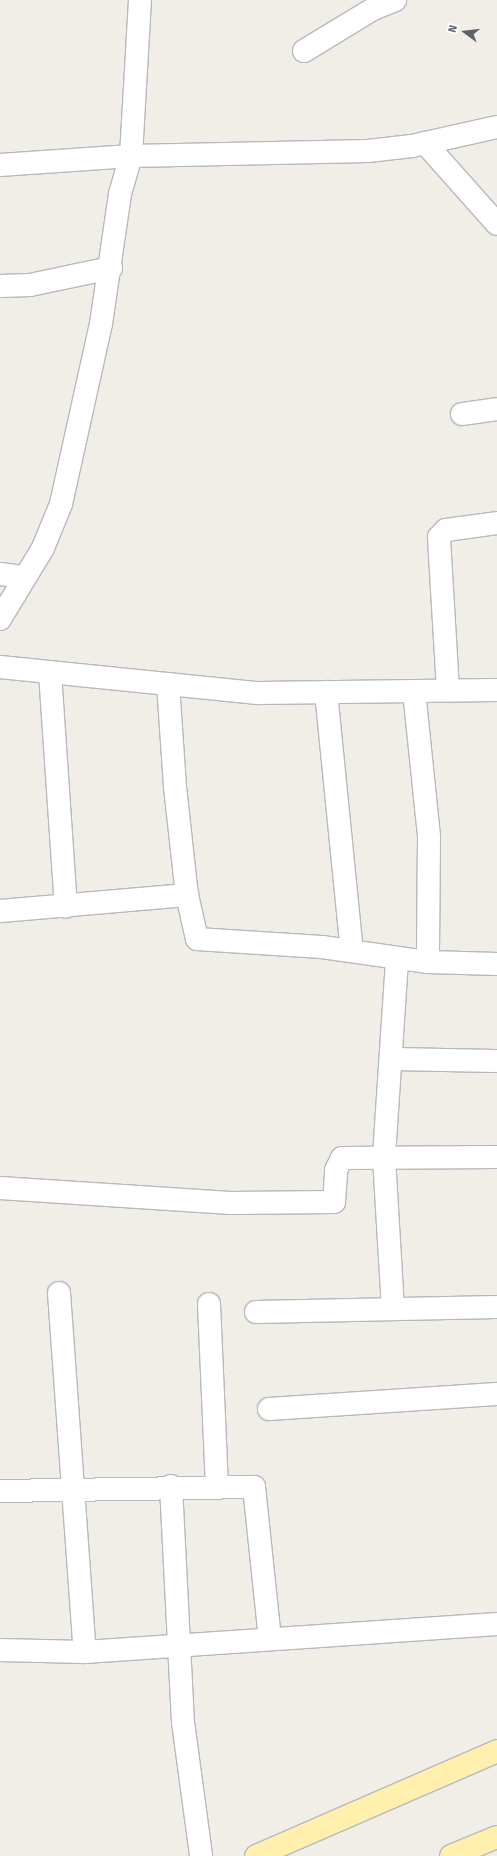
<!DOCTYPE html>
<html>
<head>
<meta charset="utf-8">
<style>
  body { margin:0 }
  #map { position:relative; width:497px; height:1856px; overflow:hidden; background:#f1eee7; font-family:"Fira Sans",sans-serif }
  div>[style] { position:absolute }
  .roads { filter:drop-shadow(1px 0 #b7b9bd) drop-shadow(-1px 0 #b7b9bd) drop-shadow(0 1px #b7b9bd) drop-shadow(0 -1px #b7b9bd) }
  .minor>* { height:22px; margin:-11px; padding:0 11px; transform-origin:11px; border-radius:11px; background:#fff }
  .major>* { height:22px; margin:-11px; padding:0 11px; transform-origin:11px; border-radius:11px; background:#fff0ad }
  span { translate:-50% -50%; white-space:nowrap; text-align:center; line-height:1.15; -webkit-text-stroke:3.5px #fff; paint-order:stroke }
  .north { position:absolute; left:445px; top:12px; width:40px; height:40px; -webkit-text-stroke:3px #fff; paint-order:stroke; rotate:285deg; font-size:11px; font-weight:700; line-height:16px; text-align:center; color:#5e6267 }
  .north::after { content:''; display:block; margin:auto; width:14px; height:18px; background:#5e6267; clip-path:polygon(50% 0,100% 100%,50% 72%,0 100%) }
</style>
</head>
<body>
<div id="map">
  <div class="roads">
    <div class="minor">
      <div style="left:304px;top:51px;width:81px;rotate:-31.3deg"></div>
      <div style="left:373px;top:9px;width:24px;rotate:-22deg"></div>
      <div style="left:425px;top:143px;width:108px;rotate:48.4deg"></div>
      <div style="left:0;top:165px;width:131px;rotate:-3.9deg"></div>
      <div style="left:131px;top:156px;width:237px;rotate:-1.2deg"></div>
      <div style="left:368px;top:151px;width:44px;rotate:-6.5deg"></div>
      <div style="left:412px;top:146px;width:87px;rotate:-12.6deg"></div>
      <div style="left:0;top:286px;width:30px;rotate:-2deg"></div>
      <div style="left:30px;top:285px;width:83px;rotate:-11.9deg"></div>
      <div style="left:462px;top:414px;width:35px;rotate:-8deg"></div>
      <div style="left:0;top:574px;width:25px;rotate:7deg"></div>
      <div style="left:0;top:619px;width:83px;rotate:-58.8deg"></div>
      <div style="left:43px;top:548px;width:48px;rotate:-67.8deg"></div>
      <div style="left:61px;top:504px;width:184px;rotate:-77.5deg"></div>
      <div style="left:101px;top:324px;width:131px;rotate:-81.7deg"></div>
      <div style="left:120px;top:194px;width:40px;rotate:-74deg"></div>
      <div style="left:131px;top:156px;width:156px;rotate:-86.7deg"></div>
      <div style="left:0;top:667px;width:259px;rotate:5.8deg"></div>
      <div style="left:258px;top:693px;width:239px;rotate:-0.7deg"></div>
      <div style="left:50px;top:673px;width:234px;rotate:86.1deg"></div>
      <div style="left:168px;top:684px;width:103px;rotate:86.1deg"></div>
      <div style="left:175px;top:787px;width:109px;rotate:83.7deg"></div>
      <div style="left:187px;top:895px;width:45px;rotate:77.2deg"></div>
      <div style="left:197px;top:939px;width:125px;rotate:3.7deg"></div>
      <div style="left:322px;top:947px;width:107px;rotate:8.1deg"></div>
      <div style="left:428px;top:962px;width:69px;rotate:1.7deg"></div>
      <div style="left:448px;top:690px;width:153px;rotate:-93.4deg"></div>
      <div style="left:439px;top:537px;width:10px;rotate:-45deg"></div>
      <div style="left:446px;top:530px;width:51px;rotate:-7.8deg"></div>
      <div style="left:414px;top:691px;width:147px;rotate:84.1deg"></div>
      <div style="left:429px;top:837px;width:125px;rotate:90.5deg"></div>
      <div style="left:326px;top:692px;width:260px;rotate:84.3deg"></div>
      <div style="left:0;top:911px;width:188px;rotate:-4.9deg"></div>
      <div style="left:392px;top:1059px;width:105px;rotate:1.1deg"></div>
      <div style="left:0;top:1188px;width:231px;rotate:3.7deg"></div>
      <div style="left:231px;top:1203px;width:103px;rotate:-0.6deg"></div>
      <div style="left:334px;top:1202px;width:32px;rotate:-86deg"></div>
      <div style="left:336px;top:1170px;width:13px;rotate:-63deg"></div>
      <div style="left:342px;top:1158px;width:155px;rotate:-0.4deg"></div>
      <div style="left:59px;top:1293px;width:360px;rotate:85.9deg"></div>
      <div style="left:209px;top:1304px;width:182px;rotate:87.5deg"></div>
      <div style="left:393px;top:1309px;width:153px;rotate:-93.4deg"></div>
      <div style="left:384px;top:1156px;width:198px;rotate:-86.2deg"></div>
      <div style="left:256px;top:1312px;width:241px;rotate:-1.2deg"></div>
      <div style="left:269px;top:1409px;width:228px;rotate:-3.8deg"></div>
      <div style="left:171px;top:1486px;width:236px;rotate:87.1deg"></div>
      <div style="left:183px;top:1722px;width:135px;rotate:82.3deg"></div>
      <div style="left:0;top:1491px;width:254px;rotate:-0.9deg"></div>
      <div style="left:254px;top:1487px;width:152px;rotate:84deg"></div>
      <div style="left:0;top:1650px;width:85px;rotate:1.3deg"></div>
      <div style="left:85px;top:1652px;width:413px;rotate:-3.9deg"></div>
    </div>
    <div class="major">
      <div style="left:256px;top:1856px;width:263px;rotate:-23.5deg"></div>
      <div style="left:451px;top:1856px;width:50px;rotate:-22.4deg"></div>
    </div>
  </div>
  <div class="north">N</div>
</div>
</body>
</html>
